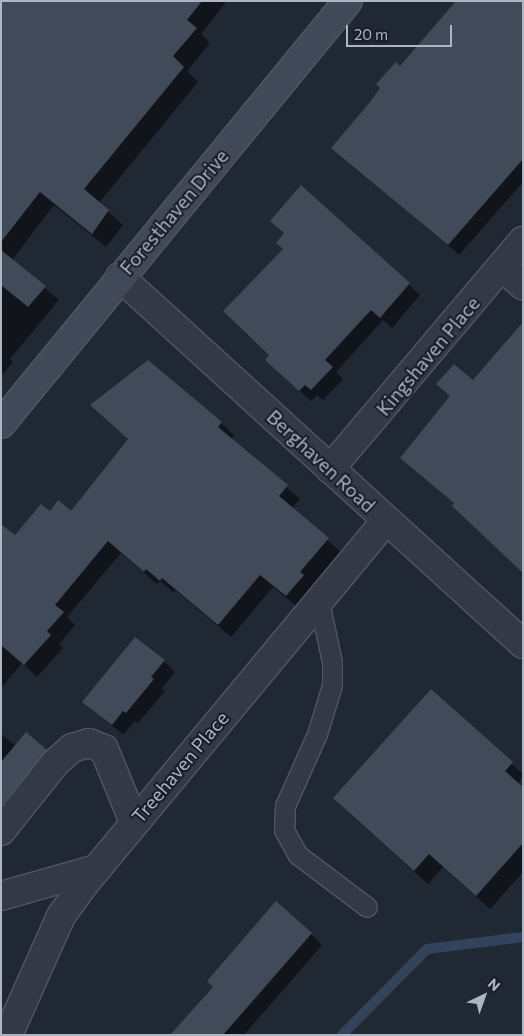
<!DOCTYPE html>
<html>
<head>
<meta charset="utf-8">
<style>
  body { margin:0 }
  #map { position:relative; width:524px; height:1036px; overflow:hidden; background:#202834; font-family:Commissioner,sans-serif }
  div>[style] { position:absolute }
  .shadow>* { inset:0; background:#0007 }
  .stream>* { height:10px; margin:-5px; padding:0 5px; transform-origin:5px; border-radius:5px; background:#33435c }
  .building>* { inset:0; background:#414a59 }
  .roads { filter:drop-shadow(1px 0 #505763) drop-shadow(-1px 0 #505763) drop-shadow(0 1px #505763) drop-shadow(0 -1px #505763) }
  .lane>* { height:19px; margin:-9.5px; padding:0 9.5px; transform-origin:9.5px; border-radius:9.5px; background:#333a45 }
  .street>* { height:28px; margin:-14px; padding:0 14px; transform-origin:14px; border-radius:14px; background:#333a45 }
  .secondary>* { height:28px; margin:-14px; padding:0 14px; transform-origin:14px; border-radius:14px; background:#414958 }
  span { translate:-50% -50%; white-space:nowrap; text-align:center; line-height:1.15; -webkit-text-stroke:4px #191f2a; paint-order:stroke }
  .street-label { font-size:19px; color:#adb4c2 }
  .frame { position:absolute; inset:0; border:2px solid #adb4c2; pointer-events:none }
  .north { position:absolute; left:459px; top:971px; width:50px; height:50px; -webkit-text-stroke:4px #191f2a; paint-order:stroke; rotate:42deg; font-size:14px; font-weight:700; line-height:20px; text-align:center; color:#adb4c2 }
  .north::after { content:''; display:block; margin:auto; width:18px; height:22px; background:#adb4c2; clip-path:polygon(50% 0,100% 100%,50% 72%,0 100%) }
  .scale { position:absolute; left:346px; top:25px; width:106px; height:22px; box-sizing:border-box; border:2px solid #adb4c2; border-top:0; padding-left:6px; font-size:15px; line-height:18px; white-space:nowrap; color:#adb4c2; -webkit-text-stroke:4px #191f2a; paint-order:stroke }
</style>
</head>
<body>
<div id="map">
  <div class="shadow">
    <div style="clip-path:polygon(1px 1px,227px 1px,201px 34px,210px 43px,187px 71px,198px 82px,99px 203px,123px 225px,106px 247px,54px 205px,12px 260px,59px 300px,10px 359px,13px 362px,1px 376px)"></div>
    <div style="clip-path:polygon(523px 1px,523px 182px,459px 255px,332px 147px,400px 68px)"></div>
    <div style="clip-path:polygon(301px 187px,420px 295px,392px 328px,383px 320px,336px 372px,343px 379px,323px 400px,317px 395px,311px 401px,277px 371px,270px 356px,285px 234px)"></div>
    <div style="clip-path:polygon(473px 382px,455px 504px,401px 458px)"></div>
    <div style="clip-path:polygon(221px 423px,234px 435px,231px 439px,300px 499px,292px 508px,341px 552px,312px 586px,315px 588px,299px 608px,273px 587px,231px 637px,175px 590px,173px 592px,160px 581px,157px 584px,121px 553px,67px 617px,75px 625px,59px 644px,63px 648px,37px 677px,22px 663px,1px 688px,1px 540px,15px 537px,50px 512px,71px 512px)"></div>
    <div style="clip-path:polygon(164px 661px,175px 672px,162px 688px,165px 691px,138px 723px,135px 721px,123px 735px,84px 702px)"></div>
    <div style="clip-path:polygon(431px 691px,523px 774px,518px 785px,523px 789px,523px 872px,490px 909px,443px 867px,428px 884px,348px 812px)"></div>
    <div style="clip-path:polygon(1px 734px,16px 746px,46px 750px,58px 763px,1px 834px)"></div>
    <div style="clip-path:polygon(311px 934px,322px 945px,244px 1035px,172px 1035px)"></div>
  </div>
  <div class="stream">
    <div style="left:342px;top:1035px;width:121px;rotate:-45.3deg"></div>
    <div style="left:427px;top:949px;width:97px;rotate:-7.1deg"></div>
  </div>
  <div class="building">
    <div style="clip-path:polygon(1px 1px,202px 1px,187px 20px,197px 28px,173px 56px,184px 67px,84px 189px,109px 210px,92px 234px,40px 192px,1px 242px)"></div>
    <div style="clip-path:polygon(456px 1px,523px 1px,523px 159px,448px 245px,331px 148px,370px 102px,380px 88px,376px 84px,396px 62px,400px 66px)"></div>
    <div style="clip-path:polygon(301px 185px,410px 283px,380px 318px,371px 310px,325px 360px,333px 367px,311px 390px,305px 385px,299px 391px,265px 360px,269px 355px,223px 311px,283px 249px,276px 243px,284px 233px,270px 221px)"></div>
    <div style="clip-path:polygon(1px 250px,46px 286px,28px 307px,1px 285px)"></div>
    <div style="clip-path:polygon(523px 322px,523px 573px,452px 506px,454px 503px,400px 458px,450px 396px,436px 384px,454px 364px,473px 380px)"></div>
    <div style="clip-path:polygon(148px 360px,222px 422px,218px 427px,288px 485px,279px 496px,329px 538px,300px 572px,304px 575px,286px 596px,260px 575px,218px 625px,162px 578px,160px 581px,146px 569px,144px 572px,108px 541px,55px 605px,64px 612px,47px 631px,51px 635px,24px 665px,1px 645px,1px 524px,15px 535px,41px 504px,50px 511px,58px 500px,71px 511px,128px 439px,90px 405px)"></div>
    <div style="clip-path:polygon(135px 637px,165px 660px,151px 677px,154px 679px,126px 713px,123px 711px,112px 725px,82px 702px)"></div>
    <div style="clip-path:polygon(431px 689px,513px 762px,505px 771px,523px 787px,523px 843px,476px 896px,429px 854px,414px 871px,333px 798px)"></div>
    <div style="clip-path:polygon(26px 732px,47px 750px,1px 806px,1px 762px)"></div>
    <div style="clip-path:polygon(276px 901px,312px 933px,223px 1035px,170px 1035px,213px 987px,207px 981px)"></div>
  </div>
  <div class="roads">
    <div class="lane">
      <div style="left:319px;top:601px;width:62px;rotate:78deg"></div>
      <div style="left:332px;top:662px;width:23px;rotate:90deg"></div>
      <div style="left:332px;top:685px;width:51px;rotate:107deg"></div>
      <div style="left:317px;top:734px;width:79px;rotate:114deg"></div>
      <div style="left:285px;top:806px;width:24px;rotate:92deg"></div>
      <div style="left:284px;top:830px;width:29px;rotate:61deg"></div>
      <div style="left:298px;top:855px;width:86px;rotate:37deg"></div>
    </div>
    <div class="street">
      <div style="left:502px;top:267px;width:28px;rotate:41deg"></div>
      <div style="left:120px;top:277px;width:545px;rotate:42.32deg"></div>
      <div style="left:330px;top:469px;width:299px;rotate:-49.8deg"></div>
      <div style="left:1px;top:831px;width:87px;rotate:-51.5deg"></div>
      <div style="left:55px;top:763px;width:23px;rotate:-41deg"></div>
      <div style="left:72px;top:748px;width:18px;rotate:-16deg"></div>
      <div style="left:89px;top:743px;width:16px;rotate:22deg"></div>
      <div style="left:104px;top:749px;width:79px;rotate:67.7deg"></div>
      <div style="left:1px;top:896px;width:99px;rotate:-15.9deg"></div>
      <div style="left:8px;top:1035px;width:130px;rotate:-66deg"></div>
      <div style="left:61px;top:916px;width:41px;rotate:-54deg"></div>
      <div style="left:85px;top:883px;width:471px;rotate:-50.3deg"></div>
    </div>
    <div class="secondary">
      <div style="left:1px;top:424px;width:547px;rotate:-50.64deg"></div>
    </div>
  </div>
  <div class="street-label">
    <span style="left:174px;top:212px;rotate:-50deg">Foresthaven Drive</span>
    <span style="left:428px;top:356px;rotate:-50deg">Kingshaven Place</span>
    <span style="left:321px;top:461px;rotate:43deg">Berghaven Road</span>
    <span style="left:180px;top:767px;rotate:-50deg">Treehaven Place</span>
  </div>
  <div class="frame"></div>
  <div class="north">N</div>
  <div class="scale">20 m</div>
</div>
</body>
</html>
